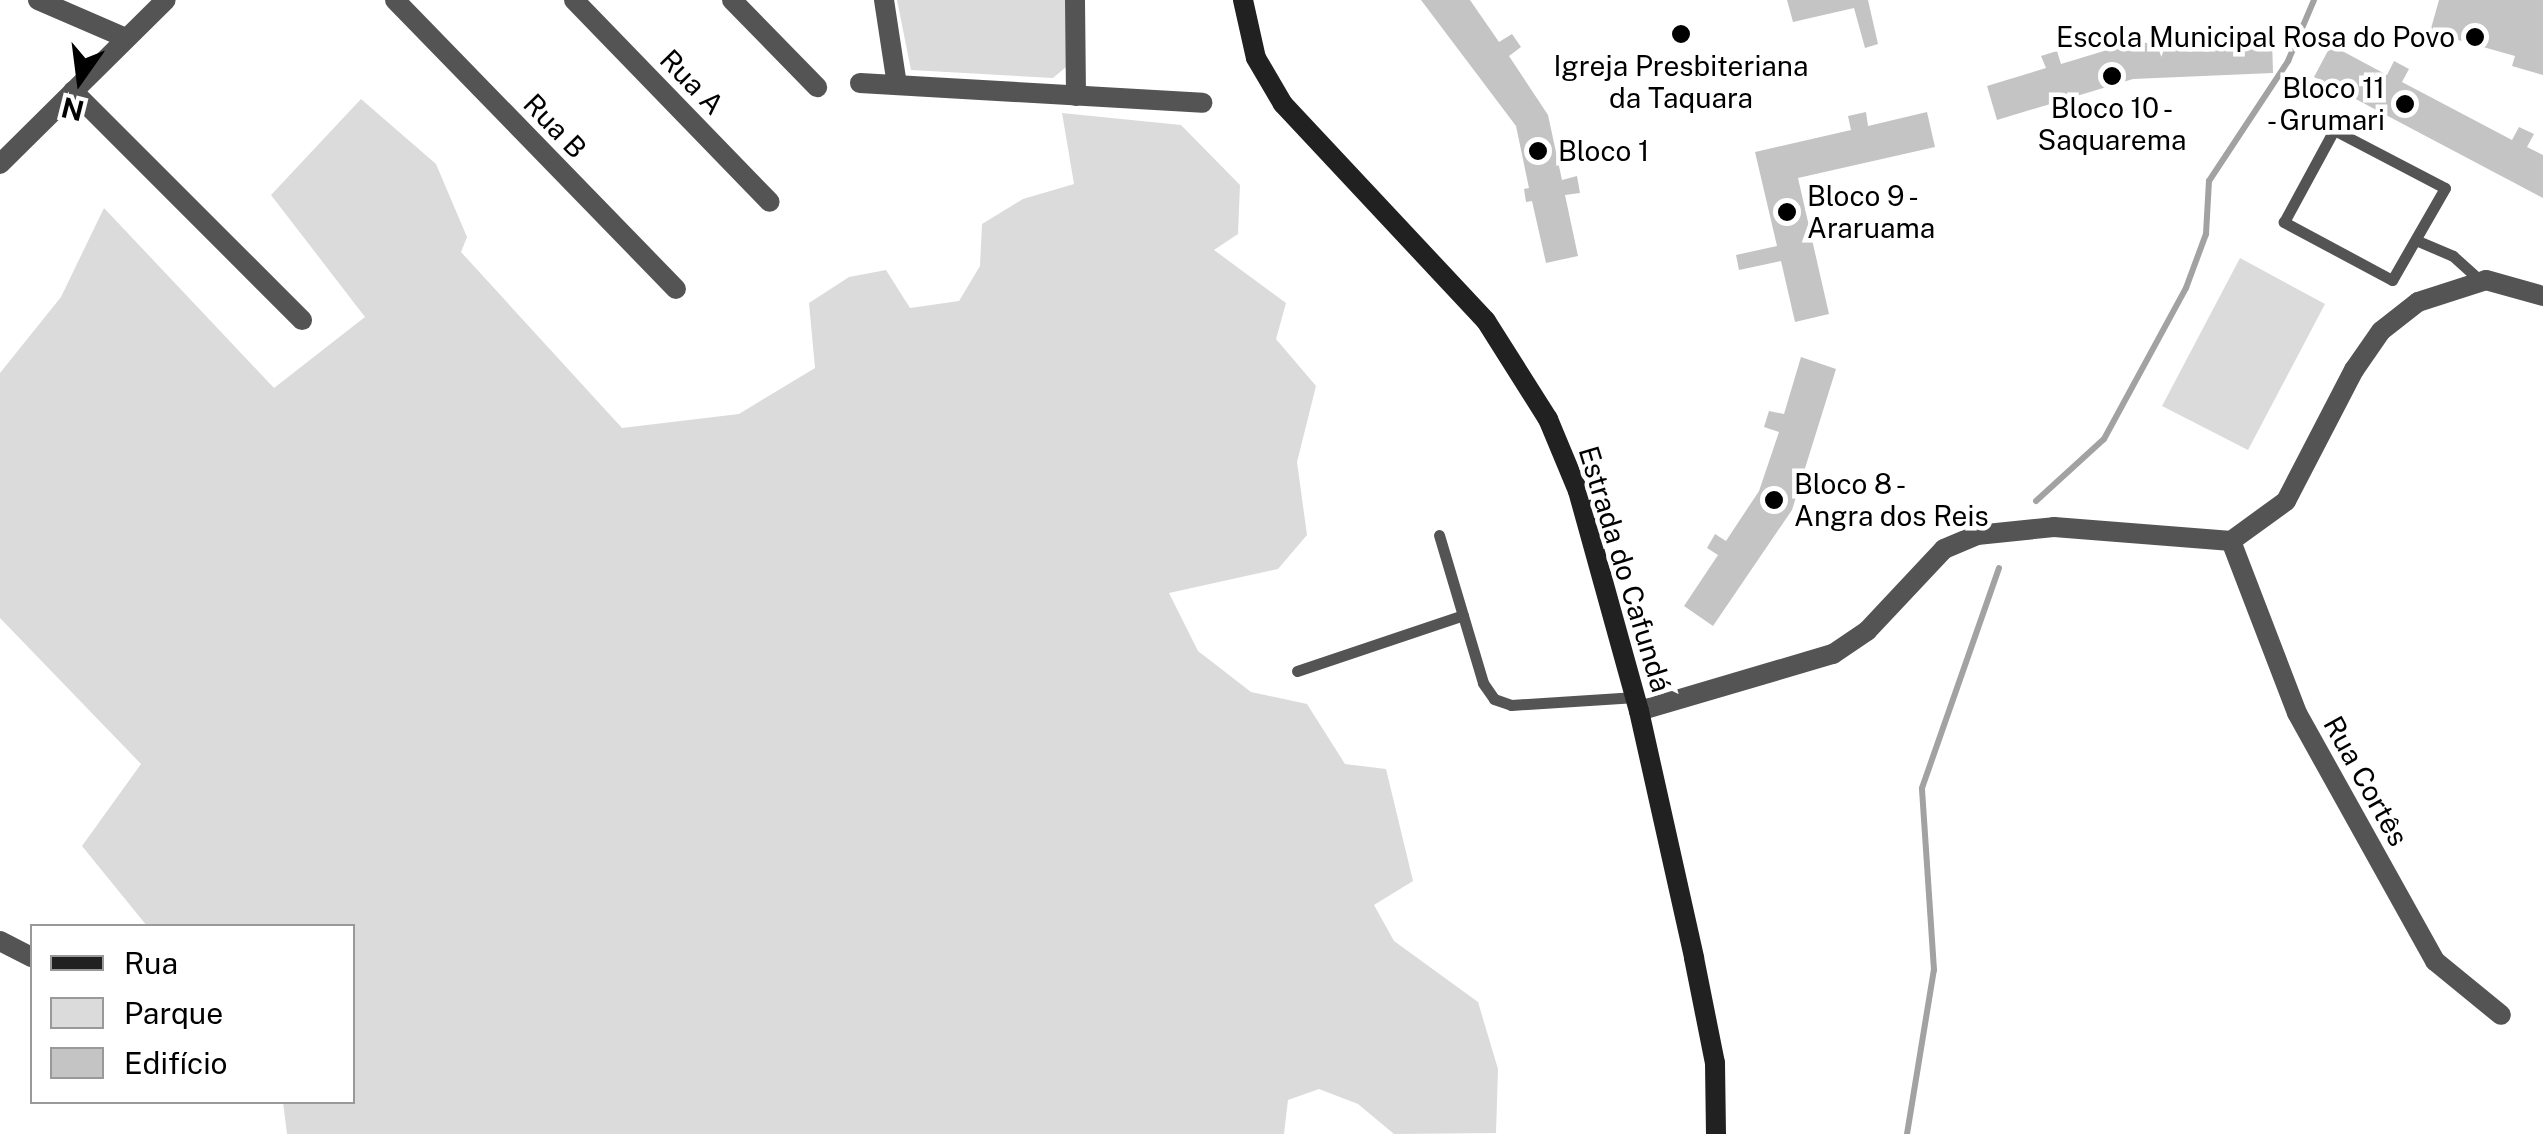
<!DOCTYPE html>
<html>
<head>
<meta charset="utf-8">
<style>
  body { margin:0 }
  #map { position:relative; width:2543px; height:1134px; overflow:hidden; background:#fff; font-family:"Public Sans",sans-serif }
  div>[style] { position:absolute }
  .green>* { inset:0; background:#dbdbdb }
  .stream>* { height:6px; margin:-3px; padding:0 3px; transform-origin:3px; border-radius:3px; background:#a2a2a2 }
  .building>* { inset:0; background:#c4c4c4 }
  .service>* { height:11px; margin:-5.5px; padding:0 5.5px; transform-origin:5.5px; border-radius:5.5px; background:#545454 }
  .minor>* { height:20px; margin:-10px; padding:0 10px; transform-origin:10px; border-radius:10px; background:#545454 }
  .tertiary>* { height:20px; margin:-10px; padding:0 10px; transform-origin:10px; border-radius:10px; background:#545454 }
  .secondary>* { height:20px; margin:-10px; padding:0 10px; transform-origin:10px; border-radius:10px; background:#212121 }
  .dots>* { width:28px; height:28px; translate:-50% -50%; box-sizing:border-box; border:5px solid #fff; border-radius:50% }
  span { translate:-50% -50%; white-space:nowrap; text-align:center; line-height:1.15; -webkit-text-stroke:9px #fff; paint-order:stroke }
  .poi-label { font-size:28px; color:#000 }
  .right { translate:-100% -50%; text-align:right }
  .left { translate:0 -50%; text-align:left }
  .street-label { font-size:28px; color:#000 }
  .legend { position:absolute; left:30px; top:924px; width:325px; height:180px; box-sizing:border-box; background:#fff; border:2px solid #999; margin:0; padding:12px 18px; list-style:none; font-size:30px; color:#000 }
  .legend li { display:flex; align-items:center; gap:20px; height:50px }
  .legend b { width:50px; border:2px solid #999 }
  .north { position:absolute; left:30px; top:30px; width:100px; height:100px; -webkit-text-stroke:8px #fff; paint-order:stroke; rotate:194deg; font-size:28px; font-weight:700; line-height:40px; text-align:center; color:#000 }
  .north::after { content:''; display:block; margin:auto; width:35px; height:45px; background:#000; clip-path:polygon(50% 0,100% 100%,50% 72%,0 100%) }
</style>
</head>
<body>
<div id="map">
  <div class="green">
    <div style="clip-path:polygon(897px 0,1067px 0,1066px 67px,1053px 78px,911px 70px)"></div>
    <div style="clip-path:polygon(361px 99px,436px 164px,467px 237px,461px 252px,622px 428px,739px 414px,815px 368px,809px 303px,849px 277px,886px 270px,910px 308px,959px 301px,980px 266px,982px 224px,1023px 199px,1074px 184px,1062px 113px,1181px 125px,1240px 185px,1238px 234px,1214px 250px,1286px 303px,1276px 339px,1316px 386px,1297px 462px,1307px 535px,1278px 569px,1169px 593px,1198px 651px,1251px 692px,1307px 704px,1345px 764px,1386px 769px,1413px 881px,1374px 905px,1394px 941px,1478px 1002px,1498px 1069px,1496px 1133px,1394px 1134px,1358px 1104px,1319px 1089px,1288px 1100px,1284px 1134px,287px 1134px,283px 1102px,352px 1102px,352px 926px,147px 926px,82px 846px,141px 764px,0 618px,0 373px,61px 297px,104px 208px,274px 388px,365px 317px,271px 195px)"></div>
    <div style="clip-path:polygon(2240px 258px,2325px 304px,2248px 450px,2162px 406px)"></div>
  </div>
  <div class="stream">
    <div style="left:2036px;top:501px;width:92px;rotate:-42.4deg"></div>
    <div style="left:2104px;top:439px;width:172px;rotate:-61.5deg"></div>
    <div style="left:2186px;top:288px;width:58px;rotate:-69.7deg"></div>
    <div style="left:2206px;top:234px;width:53px;rotate:-86.8deg"></div>
    <div style="left:2209px;top:181px;width:144px;rotate:-56.6deg"></div>
    <div style="left:2288px;top:61px;width:66px;rotate:-66.9deg"></div>
    <div style="left:1907px;top:1134px;width:166px;rotate:-80.7deg"></div>
    <div style="left:1934px;top:970px;width:182px;rotate:-93.8deg"></div>
    <div style="left:1922px;top:788px;width:233px;rotate:-70.7deg"></div>
  </div>
  <div class="building">
    <div style="clip-path:polygon(1421px 0,1470px 0,1499px 42px,1512px 34px,1521px 47px,1509px 56px,1548px 115px,1562px 180px,1577px 176px,1580px 193px,1565px 195px,1578px 256px,1546px 263px,1532px 201px,1526px 202px,1524px 189px,1529px 188px,1516px 126px)"></div>
    <div style="clip-path:polygon(1787px 0,1868px 0,1878px 44px,1865px 48px,1854px 8px,1793px 22px)"></div>
    <div style="clip-path:polygon(2439px 0,2543px 0,2543px 75px,2512px 66px,2515px 56px,2430px 32px)"></div>
    <div style="clip-path:polygon(2212px 28px,2213px 40px,2272px 38px,2273px 73px,2133px 79px,1997px 120px,1987px 86px,2046px 68px,2041px 56px,2057px 51px,2061px 64px,2127px 44px,2193px 40px,2193px 29px)"></div>
    <div style="clip-path:polygon(2331px 45px,2387px 75px,2394px 61px,2409px 69px,2402px 82px,2512px 140px,2519px 127px,2534px 134px,2527px 147px,2543px 155px,2543px 198px,2314px 77px)"></div>
    <div style="clip-path:polygon(1866px 112px,1868px 126px,1927px 112px,1935px 147px,1798px 178px,1829px 314px,1795px 322px,1781px 261px,1739px 270px,1736px 255px,1777px 246px,1755px 152px,1851px 130px,1848px 116px)"></div>
    <div style="clip-path:polygon(1801px 357px,1836px 369px,1792px 510px,1713px 626px,1684px 606px,1718px 555px,1707px 548px,1715px 534px,1726px 541px,1759px 491px,1779px 432px,1764px 427px,1769px 411px,1784px 414px)"></div>
  </div>
  <div class="service">
    <div style="left:2334px;top:130px;width:125px;rotate:27.6deg"></div>
    <div style="left:2445px;top:188px;width:106px;rotate:119.9deg"></div>
    <div style="left:2392px;top:280px;width:123px;rotate:-151.8deg"></div>
    <div style="left:2284px;top:222px;width:105px;rotate:-61.5deg"></div>
    <div style="left:2418px;top:241px;width:38px;rotate:23deg"></div>
    <div style="left:2453px;top:256px;width:36px;rotate:42deg"></div>
    <div style="left:1439px;top:535px;width:154px;rotate:73.4deg"></div>
    <div style="left:1483px;top:683px;width:19px;rotate:55deg"></div>
    <div style="left:1494px;top:699px;width:18px;rotate:19deg"></div>
    <div style="left:1511px;top:705px;width:125px;rotate:-3.7deg"></div>
    <div style="left:1297px;top:671px;width:175px;rotate:-18.6deg"></div>
  </div>
  <div class="minor">
    <div style="left:38px;top:0;width:96px;rotate:23.4deg"></div>
    <div style="left:395px;top:0;width:403px;rotate:45.8deg"></div>
    <div style="left:574px;top:0;width:281px;rotate:45.9deg"></div>
    <div style="left:732px;top:0;width:122px;rotate:45.7deg"></div>
    <div style="left:884px;top:0;width:86px;rotate:81.3deg"></div>
    <div style="left:1075px;top:0;width:96px;rotate:89.4deg"></div>
    <div style="left:860px;top:83px;width:343px;rotate:3.3deg"></div>
    <div style="left:73px;top:91px;width:324px;rotate:45deg"></div>
    <div style="left:0;top:164px;width:233px;rotate:-44.7deg"></div>
    <div style="left:2231px;top:541px;width:184px;rotate:69deg"></div>
    <div style="left:2297px;top:713px;width:284px;rotate:60.9deg"></div>
    <div style="left:2435px;top:961px;width:85px;rotate:39.3deg"></div>
    <div style="left:0;top:941px;width:36px;rotate:27deg"></div>
  </div>
  <div class="tertiary">
    <div style="left:1639px;top:711px;width:202px;rotate:-16.4deg"></div>
    <div style="left:1833px;top:654px;width:41px;rotate:-34.1deg"></div>
    <div style="left:1867px;top:631px;width:112px;rotate:-46.8deg"></div>
    <div style="left:1944px;top:549px;width:36px;rotate:-23deg"></div>
    <div style="left:1977px;top:535px;width:77px;rotate:-5.9deg"></div>
    <div style="left:2054px;top:527px;width:178px;rotate:4.5deg"></div>
    <div style="left:2231px;top:541px;width:68px;rotate:-36deg"></div>
    <div style="left:2286px;top:501px;width:148px;rotate:-62.6deg"></div>
    <div style="left:2354px;top:370px;width:47px;rotate:-55.3deg"></div>
    <div style="left:2381px;top:331px;width:47px;rotate:-38.1deg"></div>
    <div style="left:2418px;top:302px;width:71px;rotate:-17.9deg"></div>
    <div style="left:2486px;top:280px;width:59px;rotate:15.7deg"></div>
  </div>
  <div class="secondary">
    <div style="left:1243px;top:0;width:59px;rotate:77.4deg"></div>
    <div style="left:1256px;top:58px;width:53px;rotate:59.6deg"></div>
    <div style="left:1283px;top:104px;width:297px;rotate:46.9deg"></div>
    <div style="left:1486px;top:321px;width:116px;rotate:57.7deg"></div>
    <div style="left:1548px;top:419px;width:78px;rotate:67.4deg"></div>
    <div style="left:1578px;top:491px;width:228px;rotate:74.5deg"></div>
    <div style="left:1639px;top:711px;width:253px;rotate:77.4deg"></div>
    <div style="left:1694px;top:958px;width:107px;rotate:78.7deg"></div>
    <div style="left:1715px;top:1063px;width:71px;rotate:89.2deg"></div>
  </div>
  <div class="dots">
    <div style="left:1681px;top:34px;background:#000"></div>
    <div style="left:2475px;top:37px;background:#000"></div>
    <div style="left:2112px;top:76px;background:#000"></div>
    <div style="left:2405px;top:104px;background:#000"></div>
    <div style="left:1538px;top:151px;background:#000"></div>
    <div style="left:1787px;top:212px;background:#000"></div>
    <div style="left:1774px;top:500px;background:#000"></div>
  </div>
  <div class="poi-label">
    <span class="right" style="left:2455px;top:37px">Escola Municipal Rosa do Povo</span>
    <span style="left:1681px;top:82px">Igreja Presbiteriana<br>da Taquara</span>
    <span class="right" style="left:2385px;top:104px">Bloco 11<br>- Grumari</span>
    <span style="left:2112px;top:124px">Bloco 10 -<br>Saquarema</span>
    <span class="left" style="left:1558px;top:151px">Bloco 1</span>
    <span class="left" style="left:1807px;top:212px">Bloco 9 -<br>Araruama</span>
    <span class="left" style="left:1794px;top:500px">Bloco 8 -<br>Angra dos Reis</span>
  </div>
  <div class="street-label">
    <span style="left:692px;top:82px;rotate:46deg">Rua A</span>
    <span style="left:555px;top:126px;rotate:46deg">Rua B</span>
    <span style="left:1625px;top:569px;rotate:73deg">Estrada do Cafundá</span>
    <span style="left:2366px;top:781px;rotate:61deg">Rua Cortês</span>
  </div>
  <ul class="legend">
  <li><b style="height:12px;background:#212121"></b>Rua</li>
  <li><b style="height:28px;background:#dbdbdb"></b>Parque</li>
  <li><b style="height:28px;background:#c4c4c4"></b>Edifício</li>
  </ul>
  <div class="north">N</div>
</div>
</body>
</html>
